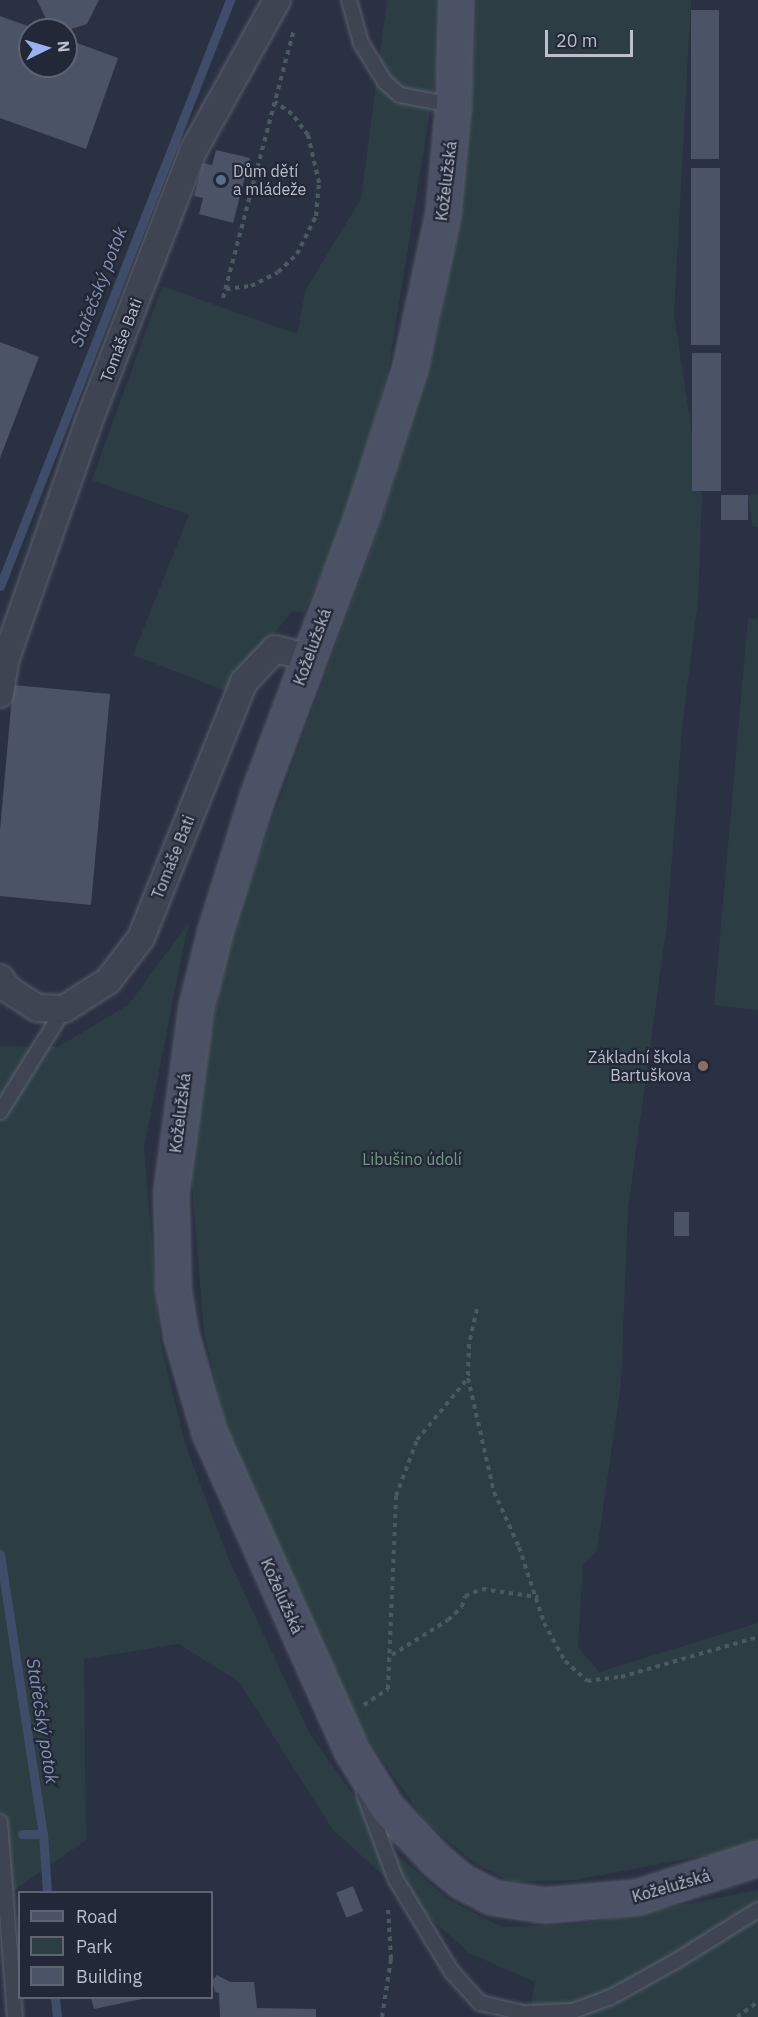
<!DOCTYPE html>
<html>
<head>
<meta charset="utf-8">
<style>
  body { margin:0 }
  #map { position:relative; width:758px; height:2017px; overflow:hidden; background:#2a3142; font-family:"IBM Plex Sans",sans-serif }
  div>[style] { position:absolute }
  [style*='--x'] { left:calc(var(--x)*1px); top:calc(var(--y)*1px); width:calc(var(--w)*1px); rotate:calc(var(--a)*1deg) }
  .green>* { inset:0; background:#2c3e43 }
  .stream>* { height:9px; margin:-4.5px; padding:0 4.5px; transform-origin:4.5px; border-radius:4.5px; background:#404d6a }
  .building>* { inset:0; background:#4b5366; transform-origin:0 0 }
  .path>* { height:4px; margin-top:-2px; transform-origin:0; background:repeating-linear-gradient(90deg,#4a5b60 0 4.5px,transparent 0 9px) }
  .roads { filter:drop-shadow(0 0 2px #5c6170) drop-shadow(0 0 2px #5c6170) }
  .lane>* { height:14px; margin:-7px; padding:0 7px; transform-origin:7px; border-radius:7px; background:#3e4452 }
  .street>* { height:26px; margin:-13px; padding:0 13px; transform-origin:13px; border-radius:13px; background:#3e4452 }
  .secondary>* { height:33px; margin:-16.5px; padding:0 16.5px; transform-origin:16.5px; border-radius:16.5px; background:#4c5265 }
  .dots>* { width:16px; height:16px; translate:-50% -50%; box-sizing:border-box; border:3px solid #222838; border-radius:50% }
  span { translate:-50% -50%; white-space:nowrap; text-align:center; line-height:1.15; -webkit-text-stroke:4.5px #222838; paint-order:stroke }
  .poi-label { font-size:16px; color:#bbbfcc }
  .left { translate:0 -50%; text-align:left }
  .right { translate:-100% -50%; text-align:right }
  .street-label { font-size:16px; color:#bbbfcc }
  .park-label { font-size:16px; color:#749b82 }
  .water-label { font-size:18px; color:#8592b1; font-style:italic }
  .legend { position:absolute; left:18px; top:1891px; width:195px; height:108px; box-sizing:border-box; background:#222838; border:2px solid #5f6473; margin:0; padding:8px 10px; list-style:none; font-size:18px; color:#bbbfcc }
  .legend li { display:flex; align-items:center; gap:12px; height:30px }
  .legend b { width:30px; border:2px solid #5f6473 }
  .north { position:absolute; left:18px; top:18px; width:60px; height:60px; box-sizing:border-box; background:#222838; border:2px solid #5f6473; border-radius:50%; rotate:85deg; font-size:16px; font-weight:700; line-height:24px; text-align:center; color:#bbbfcc }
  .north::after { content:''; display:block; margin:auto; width:21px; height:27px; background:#9ab1f2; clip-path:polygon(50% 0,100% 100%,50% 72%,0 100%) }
  .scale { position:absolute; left:545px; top:30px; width:88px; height:27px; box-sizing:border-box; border:3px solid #bbbfcc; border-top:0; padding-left:8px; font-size:18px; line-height:21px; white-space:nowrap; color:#bbbfcc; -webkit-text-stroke:4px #222838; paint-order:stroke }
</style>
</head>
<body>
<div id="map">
  <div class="green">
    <div style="clip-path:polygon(387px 0,439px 0,439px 56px,388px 371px,348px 515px,304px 613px,292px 611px,228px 692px,133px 655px,189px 515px,92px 480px,162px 286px,297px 334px,306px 289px,361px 199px)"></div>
    <div style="clip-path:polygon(477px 0,691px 0,674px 315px,702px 499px,698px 601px,682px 729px,667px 923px,628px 1209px,621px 1384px,597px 1551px,583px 1564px,578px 1647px,599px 1672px,758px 1623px,758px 1845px,576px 1880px,512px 1882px,474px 1863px,425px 1821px,348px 1711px,269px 1543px,227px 1431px,204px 1332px,189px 1149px,230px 935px,378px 530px,441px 319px,471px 107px)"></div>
    <div style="clip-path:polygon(758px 494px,758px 527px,752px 526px,748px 495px)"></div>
    <div style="clip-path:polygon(758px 615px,758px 1010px,714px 1005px,748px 618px,757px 619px)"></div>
    <div style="clip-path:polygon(188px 924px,144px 1147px,160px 1339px,185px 1444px,229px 1560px,310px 1734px,393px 1851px,449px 1900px,502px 1927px,581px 1924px,758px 1890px,758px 2017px,529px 2017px,535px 1982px,469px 1953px,333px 1830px,239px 1682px,179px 1644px,84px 1659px,86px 1840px,0 1900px,0 1046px,58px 1047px,128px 1005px)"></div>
  </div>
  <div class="stream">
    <div style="--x:0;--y:586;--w:630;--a:-68.57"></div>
    <div style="--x:0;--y:1554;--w:283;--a:81.3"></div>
    <div style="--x:43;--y:1834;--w:58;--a:86.1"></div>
    <div style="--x:22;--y:1834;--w:21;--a:0"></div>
    <div style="--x:55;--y:1998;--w:19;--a:84"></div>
  </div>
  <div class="building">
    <div style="clip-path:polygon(37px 0,99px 0,87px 24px,68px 30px,48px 23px)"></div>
    <div style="left:691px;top:10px;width:28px;height:149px"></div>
    <div style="clip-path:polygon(0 16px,39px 30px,30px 30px,30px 66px,66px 66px,66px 39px,118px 58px,86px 149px,0 118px)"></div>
    <div style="clip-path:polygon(216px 150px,250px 158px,233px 223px,199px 214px,203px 198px,194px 196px,203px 163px,212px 165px)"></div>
    <div style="left:720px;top:168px;width:177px;height:29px;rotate:90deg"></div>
    <div style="clip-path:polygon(0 342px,39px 357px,0 458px)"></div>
    <div style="left:692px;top:353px;width:29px;height:138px"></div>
    <div style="left:721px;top:495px;width:27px;height:25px"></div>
    <div style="clip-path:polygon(13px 685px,110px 694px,91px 905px,0 896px,0 830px)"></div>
    <div style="left:674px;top:1212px;width:15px;height:24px"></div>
    <div style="left:353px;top:1886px;width:27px;height:18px;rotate:68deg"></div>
    <div style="clip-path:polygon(217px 1975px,230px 1982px,254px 1982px,257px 2008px,316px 2009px,316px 2017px,220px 2017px,219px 1993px,215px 1992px,212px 1981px)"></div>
    <div style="clip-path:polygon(91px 1998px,142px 1998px,142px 1999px,94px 2009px)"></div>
  </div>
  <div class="path">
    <div style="--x:226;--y:289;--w:25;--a:-7"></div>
    <div style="--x:251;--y:286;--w:30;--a:-27"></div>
    <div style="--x:278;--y:272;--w:26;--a:-43"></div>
    <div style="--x:297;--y:254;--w:42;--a:-63.4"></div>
    <div style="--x:316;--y:216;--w:33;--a:-85"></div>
    <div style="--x:319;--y:183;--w:49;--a:-102.9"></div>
    <div style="--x:308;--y:135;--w:26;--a:-127"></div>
    <div style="--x:292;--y:114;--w:21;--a:-145"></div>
    <div style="--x:223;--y:298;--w:277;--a:-75.2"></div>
    <div style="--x:477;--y:1309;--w:36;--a:103"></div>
    <div style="--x:469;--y:1344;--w:34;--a:92"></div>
    <div style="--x:468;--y:1378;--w:117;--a:77.2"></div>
    <div style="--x:494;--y:1492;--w:60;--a:65.6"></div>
    <div style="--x:519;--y:1547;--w:80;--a:71.8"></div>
    <div style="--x:544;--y:1623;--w:43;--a:61.1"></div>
    <div style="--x:565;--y:1661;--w:30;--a:42"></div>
    <div style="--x:587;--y:1681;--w:34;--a:-7"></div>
    <div style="--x:621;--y:1677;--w:143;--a:-16.3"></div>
    <div style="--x:392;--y:1655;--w:66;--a:-32"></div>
    <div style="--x:448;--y:1620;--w:19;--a:-43"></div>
    <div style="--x:462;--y:1607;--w:11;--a:-75"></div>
    <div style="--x:465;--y:1596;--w:18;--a:-22"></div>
    <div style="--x:482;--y:1589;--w:57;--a:8.1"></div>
    <div style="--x:364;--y:1705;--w:29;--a:-34"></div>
    <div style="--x:388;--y:1689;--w:193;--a:-87.6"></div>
    <div style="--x:396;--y:1496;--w:60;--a:-69.4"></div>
    <div style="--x:417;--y:1440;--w:80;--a:-50.6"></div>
    <div style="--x:382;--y:2017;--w:59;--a:-81.2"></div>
    <div style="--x:391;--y:1959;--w:50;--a:-93.4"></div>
    <div style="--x:737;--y:2017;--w:26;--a:-36"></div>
  </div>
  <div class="roads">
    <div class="lane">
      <div style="--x:349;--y:0;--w:45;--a:74.4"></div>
      <div style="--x:361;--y:43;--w:46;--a:58.4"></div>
      <div style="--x:385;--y:82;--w:20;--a:41"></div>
      <div style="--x:400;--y:95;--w:54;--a:10.7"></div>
      <div style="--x:0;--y:1112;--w:121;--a:-58.1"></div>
      <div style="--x:364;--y:1794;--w:90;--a:69.7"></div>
      <div style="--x:395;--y:1878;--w:110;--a:58.8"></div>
      <div style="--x:452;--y:1972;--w:42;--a:47.9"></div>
      <div style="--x:480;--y:2003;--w:45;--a:12.8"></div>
      <div style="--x:524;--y:2013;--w:49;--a:-2.3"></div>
      <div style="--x:573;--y:2011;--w:40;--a:-20.2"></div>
      <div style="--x:611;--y:1997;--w:74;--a:-29"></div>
      <div style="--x:676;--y:1961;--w:97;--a:-31.9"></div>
      <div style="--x:0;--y:1822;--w:196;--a:85.6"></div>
    </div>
    <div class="street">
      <div style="--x:0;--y:694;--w:33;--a:-81"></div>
      <div style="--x:5;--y:661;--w:254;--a:-70.7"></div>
      <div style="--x:89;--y:421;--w:289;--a:-68.9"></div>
      <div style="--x:193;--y:151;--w:173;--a:-60.9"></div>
      <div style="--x:0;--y:978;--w:14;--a:54"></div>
      <div style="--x:8;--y:989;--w:35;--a:33"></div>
      <div style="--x:37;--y:1008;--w:27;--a:2"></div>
      <div style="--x:64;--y:1009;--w:52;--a:-32.5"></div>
      <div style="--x:108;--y:981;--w:54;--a:-52.5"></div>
      <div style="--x:141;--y:938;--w:276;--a:-68.1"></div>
      <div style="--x:244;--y:682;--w:45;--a:-46.8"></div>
      <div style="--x:275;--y:649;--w:34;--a:14"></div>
    </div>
    <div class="secondary">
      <div style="--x:456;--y:0;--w:105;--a:91.6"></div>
      <div style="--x:453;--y:105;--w:108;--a:95.3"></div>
      <div style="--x:443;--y:213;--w:157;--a:102.1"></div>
      <div style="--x:410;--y:367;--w:157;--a:107.9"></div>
      <div style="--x:362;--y:516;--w:303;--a:110.5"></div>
      <div style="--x:256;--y:800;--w:137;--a:107.4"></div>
      <div style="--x:215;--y:931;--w:78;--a:104"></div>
      <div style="--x:196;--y:1007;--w:188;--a:97.7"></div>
      <div style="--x:171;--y:1193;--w:96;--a:88.8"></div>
      <div style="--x:173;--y:1289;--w:48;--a:80.3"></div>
      <div style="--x:181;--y:1336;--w:100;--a:73.7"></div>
      <div style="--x:209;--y:1432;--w:350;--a:65.9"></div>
      <div style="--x:352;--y:1751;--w:67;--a:58.4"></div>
      <div style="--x:387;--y:1808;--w:70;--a:46.7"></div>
      <div style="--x:435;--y:1859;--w:34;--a:40"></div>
      <div style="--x:461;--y:1881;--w:35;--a:27"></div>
      <div style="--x:492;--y:1897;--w:53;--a:8.7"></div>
      <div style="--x:544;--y:1905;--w:93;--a:-4.9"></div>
      <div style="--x:637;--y:1897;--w:127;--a:-17.9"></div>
    </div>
  </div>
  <div class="dots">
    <div style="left:221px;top:180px;background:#5c6f8a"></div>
    <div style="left:703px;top:1066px;background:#8d6e63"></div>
  </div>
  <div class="poi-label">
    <span class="left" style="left:233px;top:180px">Dům dětí<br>a mládeže</span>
    <span class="right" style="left:691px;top:1066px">Základní škola<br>Bartuškova</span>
  </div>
  <div class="street-label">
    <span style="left:446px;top:181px;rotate:-83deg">Koželužská</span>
    <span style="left:121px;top:340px;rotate:-69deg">Tomáše Bati</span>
    <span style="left:312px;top:647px;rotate:-70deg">Koželužská</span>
    <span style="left:173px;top:857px;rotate:-68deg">Tomáše Bati</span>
    <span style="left:180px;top:1113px;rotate:-83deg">Koželužská</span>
    <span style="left:282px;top:1596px;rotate:66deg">Koželužská</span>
    <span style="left:671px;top:1886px;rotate:-16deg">Koželužská</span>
  </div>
  <div class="park-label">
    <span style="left:412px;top:1159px">Libušino údolí</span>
  </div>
  <div class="water-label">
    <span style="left:99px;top:287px;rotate:-69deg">Stařečský potok</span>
    <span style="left:42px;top:1721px;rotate:81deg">Stařečský potok</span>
  </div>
  <ul class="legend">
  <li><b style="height:8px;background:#4c5265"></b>Road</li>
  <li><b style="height:16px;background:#2c3e43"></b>Park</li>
  <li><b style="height:16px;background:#4b5366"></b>Building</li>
  </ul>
  <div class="north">N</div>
  <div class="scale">20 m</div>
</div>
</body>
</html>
